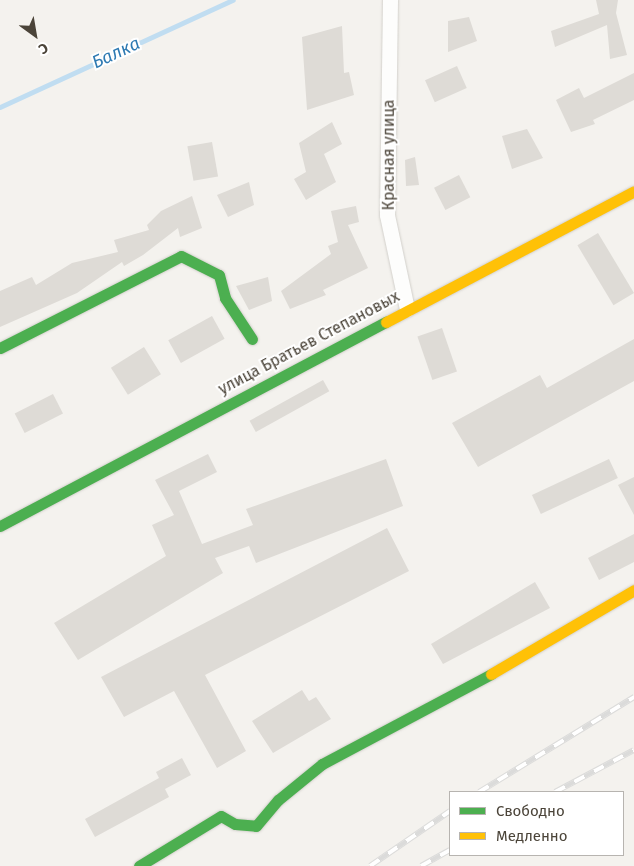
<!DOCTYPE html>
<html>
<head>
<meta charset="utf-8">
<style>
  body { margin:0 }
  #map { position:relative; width:634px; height:866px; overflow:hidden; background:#f4f2ee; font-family:"Fira Sans",sans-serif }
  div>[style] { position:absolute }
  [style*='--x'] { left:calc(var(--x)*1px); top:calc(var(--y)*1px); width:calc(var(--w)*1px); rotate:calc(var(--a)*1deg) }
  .stream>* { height:4.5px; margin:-2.25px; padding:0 2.25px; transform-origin:2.25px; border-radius:2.25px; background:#c0ddf1 }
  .building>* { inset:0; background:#dedbd6; transform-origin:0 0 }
  .roads { filter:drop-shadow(0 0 1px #d2d0cb) drop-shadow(0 0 1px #d2d0cb) }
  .street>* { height:15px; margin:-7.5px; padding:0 7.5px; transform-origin:7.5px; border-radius:7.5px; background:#fdfdfc }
  .fast>* { height:11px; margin:-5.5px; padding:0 5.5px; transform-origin:5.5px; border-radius:5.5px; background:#4caf50 }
  .slow>* { height:11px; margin:-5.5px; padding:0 5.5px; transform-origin:5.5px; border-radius:5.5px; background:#ffc107 }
  .rail>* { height:5.5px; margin-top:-2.75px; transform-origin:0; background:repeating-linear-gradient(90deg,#fff 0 11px,#dbdbda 0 22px); box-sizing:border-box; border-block:1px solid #dbdbda }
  span { translate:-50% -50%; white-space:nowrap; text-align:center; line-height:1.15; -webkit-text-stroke:4px #fff; paint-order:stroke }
  .street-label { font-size:16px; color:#4b4439 }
  .water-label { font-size:18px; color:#2e7ab2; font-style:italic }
  .legend { position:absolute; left:449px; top:791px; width:175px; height:65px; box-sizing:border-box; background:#fff; border:1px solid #b7b4b0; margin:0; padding:6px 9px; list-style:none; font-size:15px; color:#4b4439 }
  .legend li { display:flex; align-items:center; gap:10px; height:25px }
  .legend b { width:25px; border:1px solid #b7b4b0 }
  .north { position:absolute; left:10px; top:10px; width:50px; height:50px; -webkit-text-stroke:4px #fff; paint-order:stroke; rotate:148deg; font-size:14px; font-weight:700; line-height:20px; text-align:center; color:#4b4439 }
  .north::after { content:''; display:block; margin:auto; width:18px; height:22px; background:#4b4439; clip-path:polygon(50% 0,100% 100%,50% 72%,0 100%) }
</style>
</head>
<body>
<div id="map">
  <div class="stream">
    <div style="--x:0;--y:107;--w:256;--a:-24.7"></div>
  </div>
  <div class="building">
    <div style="clip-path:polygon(596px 0,618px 0,616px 13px,627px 55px,610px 59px,607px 25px,555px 47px,551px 31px,599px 14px)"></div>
    <div style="clip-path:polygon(469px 17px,477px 41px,448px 52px,448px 21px)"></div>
    <div style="clip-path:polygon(342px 26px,344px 73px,349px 72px,354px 95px,307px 110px,302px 37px)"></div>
    <div style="left:457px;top:66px;width:24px;height:35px;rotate:66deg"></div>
    <div style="clip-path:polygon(634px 73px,634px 100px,593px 120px,595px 124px,571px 132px,556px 100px,579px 88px,584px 98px)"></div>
    <div style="clip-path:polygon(332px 122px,342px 144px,324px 154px,336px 182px,306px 200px,294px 179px,306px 172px,299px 143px)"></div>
    <div style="clip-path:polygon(527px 129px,543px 158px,512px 169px,502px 136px)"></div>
    <div style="left:212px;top:142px;width:35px;height:25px;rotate:80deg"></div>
    <div style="clip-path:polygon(415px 157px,419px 185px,406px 186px,405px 160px)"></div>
    <div style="left:459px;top:175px;width:25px;height:28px;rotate:63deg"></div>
    <div style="clip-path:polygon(249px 182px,254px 205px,228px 217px,217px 195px)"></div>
    <div style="clip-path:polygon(192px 196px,202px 228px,180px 237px,178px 228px,143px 255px,124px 266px,122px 262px,77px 293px,0 327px,0 291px,32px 277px,36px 285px,72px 263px,118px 252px,114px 240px,149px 230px,147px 225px,161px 211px)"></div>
    <div style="clip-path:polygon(356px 206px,359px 222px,348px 225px,368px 268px,323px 290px,326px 295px,290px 309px,281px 291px,331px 254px,328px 246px,338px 242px,331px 211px)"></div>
    <div style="left:598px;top:233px;width:70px;height:24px;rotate:59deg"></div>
    <div style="clip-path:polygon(268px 277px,272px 301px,249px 310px,236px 286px)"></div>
    <div style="left:212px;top:316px;width:26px;height:50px;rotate:61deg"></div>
    <div style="left:442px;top:328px;width:46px;height:26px;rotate:71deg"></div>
    <div style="clip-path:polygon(634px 339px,634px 381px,478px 467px,452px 423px,540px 375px,547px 388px)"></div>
    <div style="left:144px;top:347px;width:32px;height:39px;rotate:58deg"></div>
    <div style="left:323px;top:380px;width:13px;height:84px;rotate:61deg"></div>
    <div style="left:53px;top:394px;width:22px;height:43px;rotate:63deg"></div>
    <div style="clip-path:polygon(208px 454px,217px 472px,179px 491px,202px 544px,253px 525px,246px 509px,386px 459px,403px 506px,256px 563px,249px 546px,215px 558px,223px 573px,78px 660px,54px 623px,166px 556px,152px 525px,174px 515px,155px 480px)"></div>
    <div style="left:609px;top:459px;width:21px;height:85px;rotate:65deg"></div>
    <div style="clip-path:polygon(634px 477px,634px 515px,618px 485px)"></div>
    <div style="clip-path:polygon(387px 528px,409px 571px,205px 675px,246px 751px,217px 768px,174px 691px,124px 717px,101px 677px)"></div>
    <div style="clip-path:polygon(634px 534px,634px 562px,599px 580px,588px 558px)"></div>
    <div style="clip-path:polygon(535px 582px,550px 608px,443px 664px,431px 644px)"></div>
    <div style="clip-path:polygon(302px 690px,309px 701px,316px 697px,331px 719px,273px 753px,252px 721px)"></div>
    <div style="clip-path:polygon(182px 758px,191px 775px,165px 789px,169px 797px,95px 837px,85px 819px,159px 778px,156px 772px)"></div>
  </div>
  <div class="roads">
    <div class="street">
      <div style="--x:390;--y:0;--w:215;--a:90.8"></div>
      <div style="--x:387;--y:215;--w:96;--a:78"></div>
    </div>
    <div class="fast">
      <div style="--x:0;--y:348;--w:203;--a:-26.9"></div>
      <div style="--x:181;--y:256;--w:42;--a:26.6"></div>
      <div style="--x:219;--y:275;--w:24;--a:75"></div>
      <div style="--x:225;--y:298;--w:49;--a:56.6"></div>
      <div style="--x:0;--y:526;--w:437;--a:-27.9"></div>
      <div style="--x:139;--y:866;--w:96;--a:-31.4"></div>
      <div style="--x:221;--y:816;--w:16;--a:30"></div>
      <div style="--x:235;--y:824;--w:21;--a:5"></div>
      <div style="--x:256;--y:826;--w:34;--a:-50"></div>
      <div style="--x:278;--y:800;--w:57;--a:-39.3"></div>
      <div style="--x:322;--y:764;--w:191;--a:-28"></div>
    </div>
    <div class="slow">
      <div style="--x:386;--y:322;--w:280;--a:-27.8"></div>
      <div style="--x:491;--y:674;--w:166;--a:-30.4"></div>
    </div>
  </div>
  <div class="rail">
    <div style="--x:479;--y:792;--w:182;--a:-31.5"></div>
    <div style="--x:555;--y:792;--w:89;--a:-28"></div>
    <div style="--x:370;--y:866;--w:97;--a:-34.5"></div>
    <div style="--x:421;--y:866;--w:33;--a:-29"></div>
  </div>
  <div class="street-label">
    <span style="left:389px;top:155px;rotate:-90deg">Красная улица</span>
    <span style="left:309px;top:343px;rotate:-28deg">улица Братьев Степановых</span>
  </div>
  <div class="water-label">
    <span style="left:116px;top:53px;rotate:-25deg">Балка</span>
  </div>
  <ul class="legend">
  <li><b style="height:6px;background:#4caf50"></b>Свободно</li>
  <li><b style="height:6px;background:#ffc107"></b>Медленно</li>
  </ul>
  <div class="north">С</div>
</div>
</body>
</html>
